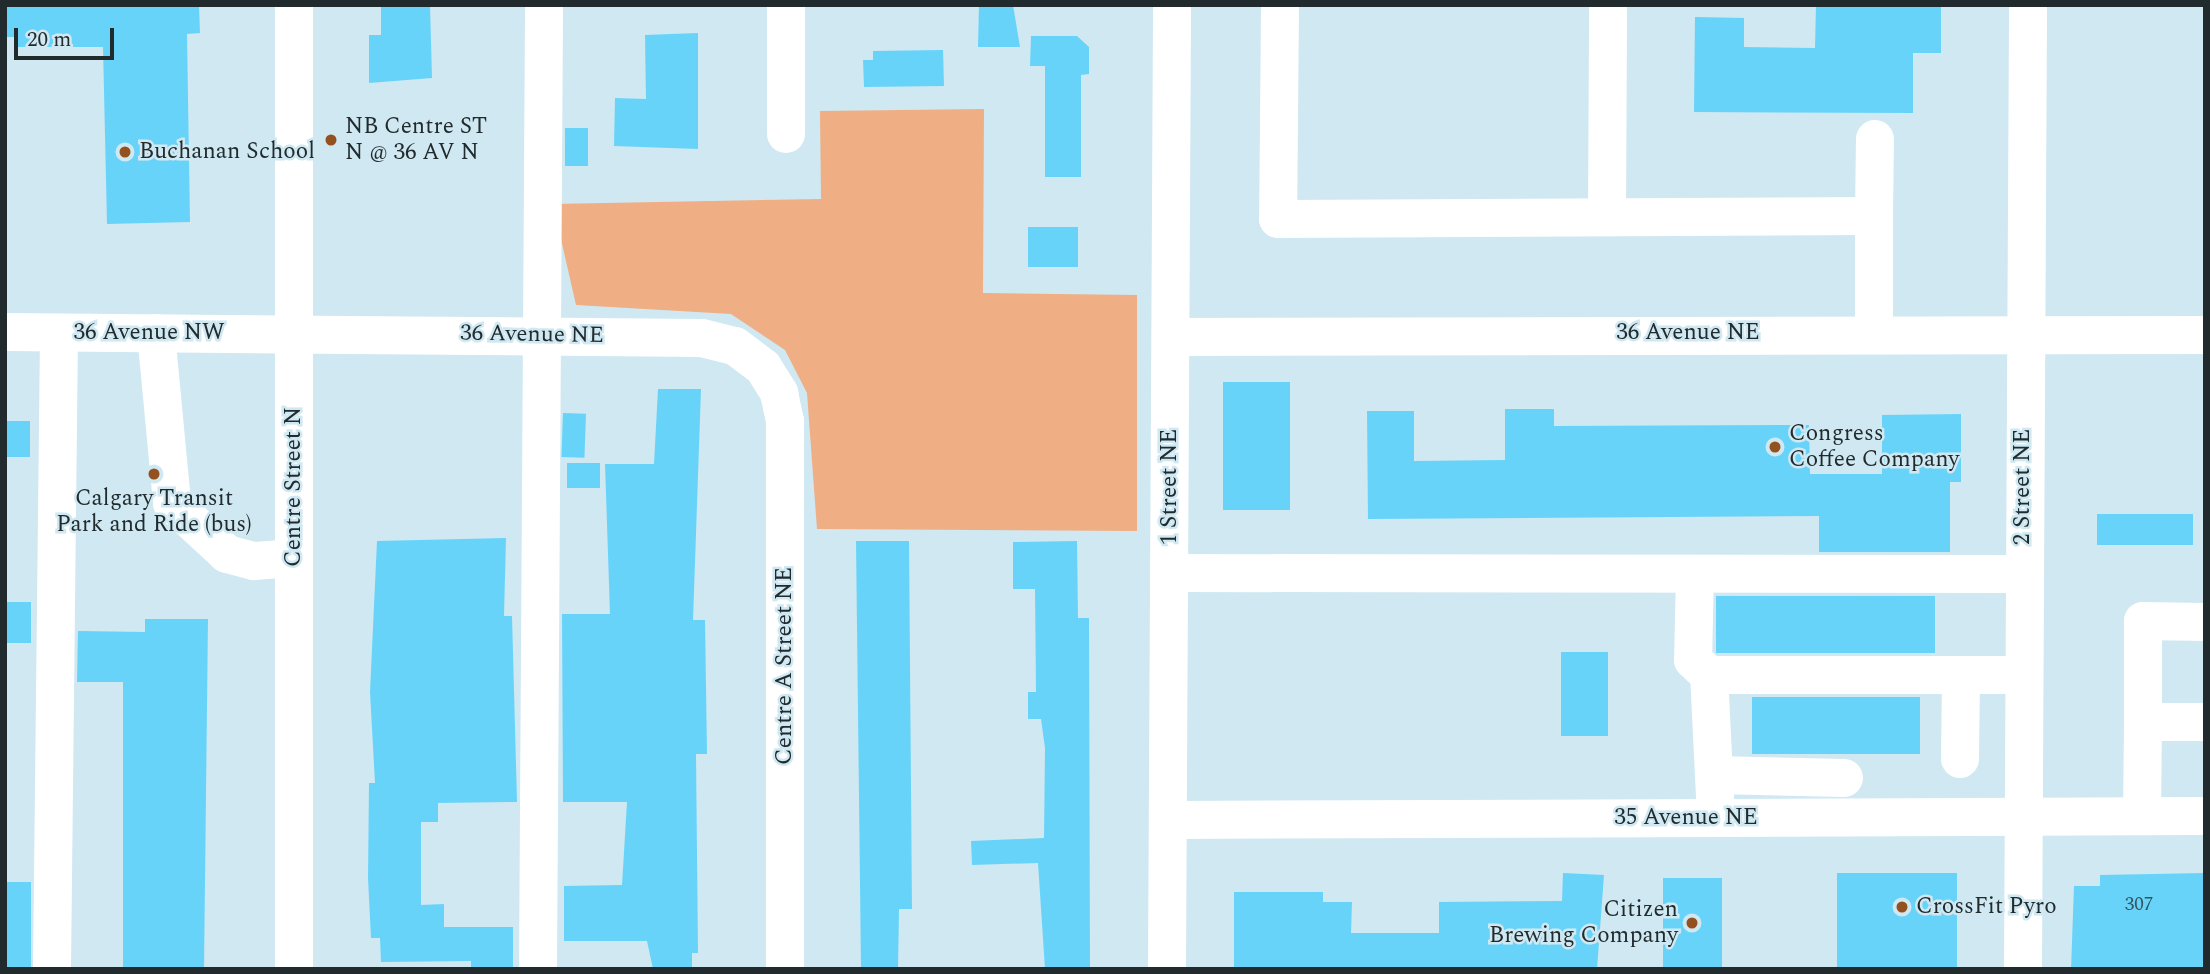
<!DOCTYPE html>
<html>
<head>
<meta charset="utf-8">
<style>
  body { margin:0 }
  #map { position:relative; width:2210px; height:974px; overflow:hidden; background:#cfe8f2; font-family:Spectral,serif }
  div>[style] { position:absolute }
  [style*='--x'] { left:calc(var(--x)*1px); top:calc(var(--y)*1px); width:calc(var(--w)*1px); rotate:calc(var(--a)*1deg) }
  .green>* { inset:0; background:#efae84 }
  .building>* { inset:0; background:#68d3f9; transform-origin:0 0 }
  .minor>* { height:38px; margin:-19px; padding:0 19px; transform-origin:19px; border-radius:19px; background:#fff }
  .major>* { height:38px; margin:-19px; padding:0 19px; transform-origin:19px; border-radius:19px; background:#fff }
  .dots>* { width:19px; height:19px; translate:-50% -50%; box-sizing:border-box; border:4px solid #cfe8f2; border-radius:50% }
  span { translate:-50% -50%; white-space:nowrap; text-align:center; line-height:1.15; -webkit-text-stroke:5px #cfe8f2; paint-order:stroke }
  .number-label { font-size:19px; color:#335561 }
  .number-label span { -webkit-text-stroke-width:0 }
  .poi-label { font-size:23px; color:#212b2e }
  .left { translate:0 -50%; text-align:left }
  .right { translate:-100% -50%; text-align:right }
  .street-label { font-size:23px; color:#212b2e }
  .frame { position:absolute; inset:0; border:7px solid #212b2e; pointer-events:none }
  .scale { position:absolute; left:14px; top:28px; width:100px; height:32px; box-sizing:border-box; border:4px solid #212b2e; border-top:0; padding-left:9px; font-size:21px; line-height:24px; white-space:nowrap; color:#212b2e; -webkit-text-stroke:5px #cfe8f2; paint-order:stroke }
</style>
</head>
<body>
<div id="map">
  <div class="green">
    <div style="clip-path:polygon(984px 109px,983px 293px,1137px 295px,1137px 531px,817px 529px,807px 393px,785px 350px,731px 314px,576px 305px,553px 204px,821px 199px,820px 111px)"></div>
  </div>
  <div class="building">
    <div style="clip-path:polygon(5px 5px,199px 5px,200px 33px,187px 34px,190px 222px,107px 224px,103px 47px,14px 47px,14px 37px,5px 37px)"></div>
    <div style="clip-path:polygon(381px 5px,430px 5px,432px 78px,369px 83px,369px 35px,381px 35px)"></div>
    <div style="clip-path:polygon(979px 5px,1013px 5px,1020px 47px,978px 47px)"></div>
    <div style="clip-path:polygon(1816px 5px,1941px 5px,1941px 53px,1913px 53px,1913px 113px,1694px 112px,1695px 17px,1744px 18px,1744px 47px,1815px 48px)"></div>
    <div style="clip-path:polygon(698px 33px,698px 149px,614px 146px,615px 98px,646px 99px,645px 35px)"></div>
    <div style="clip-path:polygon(1031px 36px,1077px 36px,1089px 47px,1089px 74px,1081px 75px,1081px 177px,1045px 177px,1045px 66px,1030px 66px)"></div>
    <div style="clip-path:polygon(943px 50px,944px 86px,864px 87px,863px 60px,873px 60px,873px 51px)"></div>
    <div style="left:565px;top:128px;width:23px;height:38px"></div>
    <div style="left:1028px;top:227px;width:50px;height:40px"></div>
    <div style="left:1223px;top:382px;width:67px;height:128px"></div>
    <div style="clip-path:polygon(658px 389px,701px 389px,693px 620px,705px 620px,707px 754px,696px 754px,698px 953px,692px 953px,692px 969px,653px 969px,647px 941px,564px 941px,564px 886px,622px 885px,627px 802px,563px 802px,562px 614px,610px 614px,605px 464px,654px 464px)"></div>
    <div style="clip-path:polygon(1505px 409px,1554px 409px,1554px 426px,1809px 425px,1810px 474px,1882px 474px,1882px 415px,1961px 414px,1961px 482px,1950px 482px,1950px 552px,1819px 552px,1819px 516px,1368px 519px,1367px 411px,1414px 411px,1414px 461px,1505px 460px)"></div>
    <div style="left:563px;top:413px;width:23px;height:44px;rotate:2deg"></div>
    <div style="left:5px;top:421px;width:25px;height:36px"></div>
    <div style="left:567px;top:463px;width:33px;height:25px"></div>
    <div style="left:2097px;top:514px;width:96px;height:31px"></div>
    <div style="clip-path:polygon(506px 538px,504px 616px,512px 616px,517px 802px,438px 803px,438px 822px,421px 822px,421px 905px,444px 904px,444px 927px,513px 927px,513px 968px,471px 968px,471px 961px,381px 962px,380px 938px,371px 938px,368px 878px,369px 783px,375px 783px,370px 692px,377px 541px)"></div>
    <div style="clip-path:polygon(856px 541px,909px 541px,912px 909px,899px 909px,898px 969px,861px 969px)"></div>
    <div style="clip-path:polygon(1077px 541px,1078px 618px,1089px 618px,1090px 969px,1045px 969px,1038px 863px,972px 865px,971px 841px,1044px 838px,1045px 748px,1041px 719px,1028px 719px,1028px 692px,1036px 692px,1035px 589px,1013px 589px,1013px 542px)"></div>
    <div style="left:1716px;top:596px;width:219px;height:57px"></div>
    <div style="left:5px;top:602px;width:26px;height:41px"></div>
    <div style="clip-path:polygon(145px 619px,208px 619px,204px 969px,123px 969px,123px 682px,77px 682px,78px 631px,145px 632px)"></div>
    <div style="left:1561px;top:652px;width:47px;height:84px"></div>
    <div style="left:1752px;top:697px;width:168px;height:57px"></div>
    <div style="clip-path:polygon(1563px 873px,1604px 875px,1597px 969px,1234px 969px,1234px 892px,1323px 892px,1323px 902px,1352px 902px,1351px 933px,1439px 933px,1439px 902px,1562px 901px)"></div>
    <div style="left:1837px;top:873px;width:120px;height:96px"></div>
    <div style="clip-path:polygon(2205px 873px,2205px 969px,2071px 969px,2074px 886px,2100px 886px,2100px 875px)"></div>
    <div style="left:1663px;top:878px;width:59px;height:91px"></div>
    <div style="left:5px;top:882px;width:26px;height:87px"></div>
  </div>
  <div class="minor">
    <div style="--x:786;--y:5;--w:129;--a:90"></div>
    <div style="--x:1280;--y:5;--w:214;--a:90.5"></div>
    <div style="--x:1278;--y:219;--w:596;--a:-0.29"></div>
    <div style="--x:1874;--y:216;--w:116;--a:90"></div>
    <div style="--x:1874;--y:216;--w:77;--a:-89.3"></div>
    <div style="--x:1607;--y:217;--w:212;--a:-89.7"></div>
    <div style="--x:5;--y:332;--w:697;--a:0.49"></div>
    <div style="--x:702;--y:338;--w:34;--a:14"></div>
    <div style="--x:735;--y:346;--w:35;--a:37"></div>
    <div style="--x:763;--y:367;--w:31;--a:58"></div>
    <div style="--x:779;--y:393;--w:29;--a:78"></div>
    <div style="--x:785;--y:421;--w:548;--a:90"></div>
    <div style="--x:156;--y:333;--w:171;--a:84.6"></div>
    <div style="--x:172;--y:503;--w:75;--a:42.8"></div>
    <div style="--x:227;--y:554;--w:28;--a:15"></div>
    <div style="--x:254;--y:561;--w:40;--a:-4.3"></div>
    <div style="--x:1171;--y:337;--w:1034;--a:-0.11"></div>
    <div style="--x:1169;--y:573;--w:854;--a:0.07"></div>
    <div style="--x:1695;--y:574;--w:86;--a:91.3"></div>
    <div style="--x:1693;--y:660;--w:22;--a:43"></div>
    <div style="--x:2143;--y:722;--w:101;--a:-90"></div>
    <div style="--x:2143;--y:621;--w:62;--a:0.9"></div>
    <div style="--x:1960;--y:759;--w:84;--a:-89.3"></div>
    <div style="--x:1714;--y:775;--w:130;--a:1.3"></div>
    <div style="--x:2142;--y:816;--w:94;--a:-89.4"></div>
    <div style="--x:2143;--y:722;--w:62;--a:0"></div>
    <div style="--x:1716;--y:817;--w:142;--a:-92.8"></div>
    <div style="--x:1709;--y:675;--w:313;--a:0"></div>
    <div style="--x:1168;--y:820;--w:1037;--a:-0.22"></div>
    <div style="--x:52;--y:969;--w:636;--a:-89.37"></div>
    <div style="--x:538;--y:969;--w:964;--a:-89.64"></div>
    <div style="--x:1167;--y:969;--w:964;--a:-89.7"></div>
    <div style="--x:2023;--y:969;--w:964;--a:-89.7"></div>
  </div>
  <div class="major">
    <div style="--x:294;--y:969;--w:964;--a:-90"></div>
  </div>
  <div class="dots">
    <div style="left:331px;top:140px;background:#93511f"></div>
    <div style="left:125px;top:152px;background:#93511f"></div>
    <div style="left:1775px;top:447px;background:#93511f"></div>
    <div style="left:154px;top:474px;background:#93511f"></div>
    <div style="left:1902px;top:907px;background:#93511f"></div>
    <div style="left:1692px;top:923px;background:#93511f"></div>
  </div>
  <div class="number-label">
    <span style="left:2139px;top:905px">307</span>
  </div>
  <div class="poi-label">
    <span class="left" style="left:345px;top:140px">NB Centre ST<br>N @ 36 AV N</span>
    <span class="left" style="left:139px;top:152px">Buchanan School</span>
    <span class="left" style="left:1789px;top:447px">Congress<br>Coffee Company</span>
    <span style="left:154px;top:512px">Calgary Transit<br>Park and Ride (bus)</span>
    <span class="left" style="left:1916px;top:907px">CrossFit Pyro</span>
    <span class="right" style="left:1678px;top:923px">Citizen<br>Brewing Company</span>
  </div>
  <div class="street-label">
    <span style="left:149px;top:333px">36 Avenue NW</span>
    <span style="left:1688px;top:333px">36 Avenue NE</span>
    <span style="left:532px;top:335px;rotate:1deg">36 Avenue NE</span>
    <span style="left:294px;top:487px;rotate:-90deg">Centre Street N</span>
    <span style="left:1170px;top:487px;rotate:-90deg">1 Street NE</span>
    <span style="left:2023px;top:487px;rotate:-90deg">2 Street NE</span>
    <span style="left:785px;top:666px;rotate:-90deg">Centre A Street NE</span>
    <span style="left:1686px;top:818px">35 Avenue NE</span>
  </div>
  <div class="frame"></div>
  <div class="scale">20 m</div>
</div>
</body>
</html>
